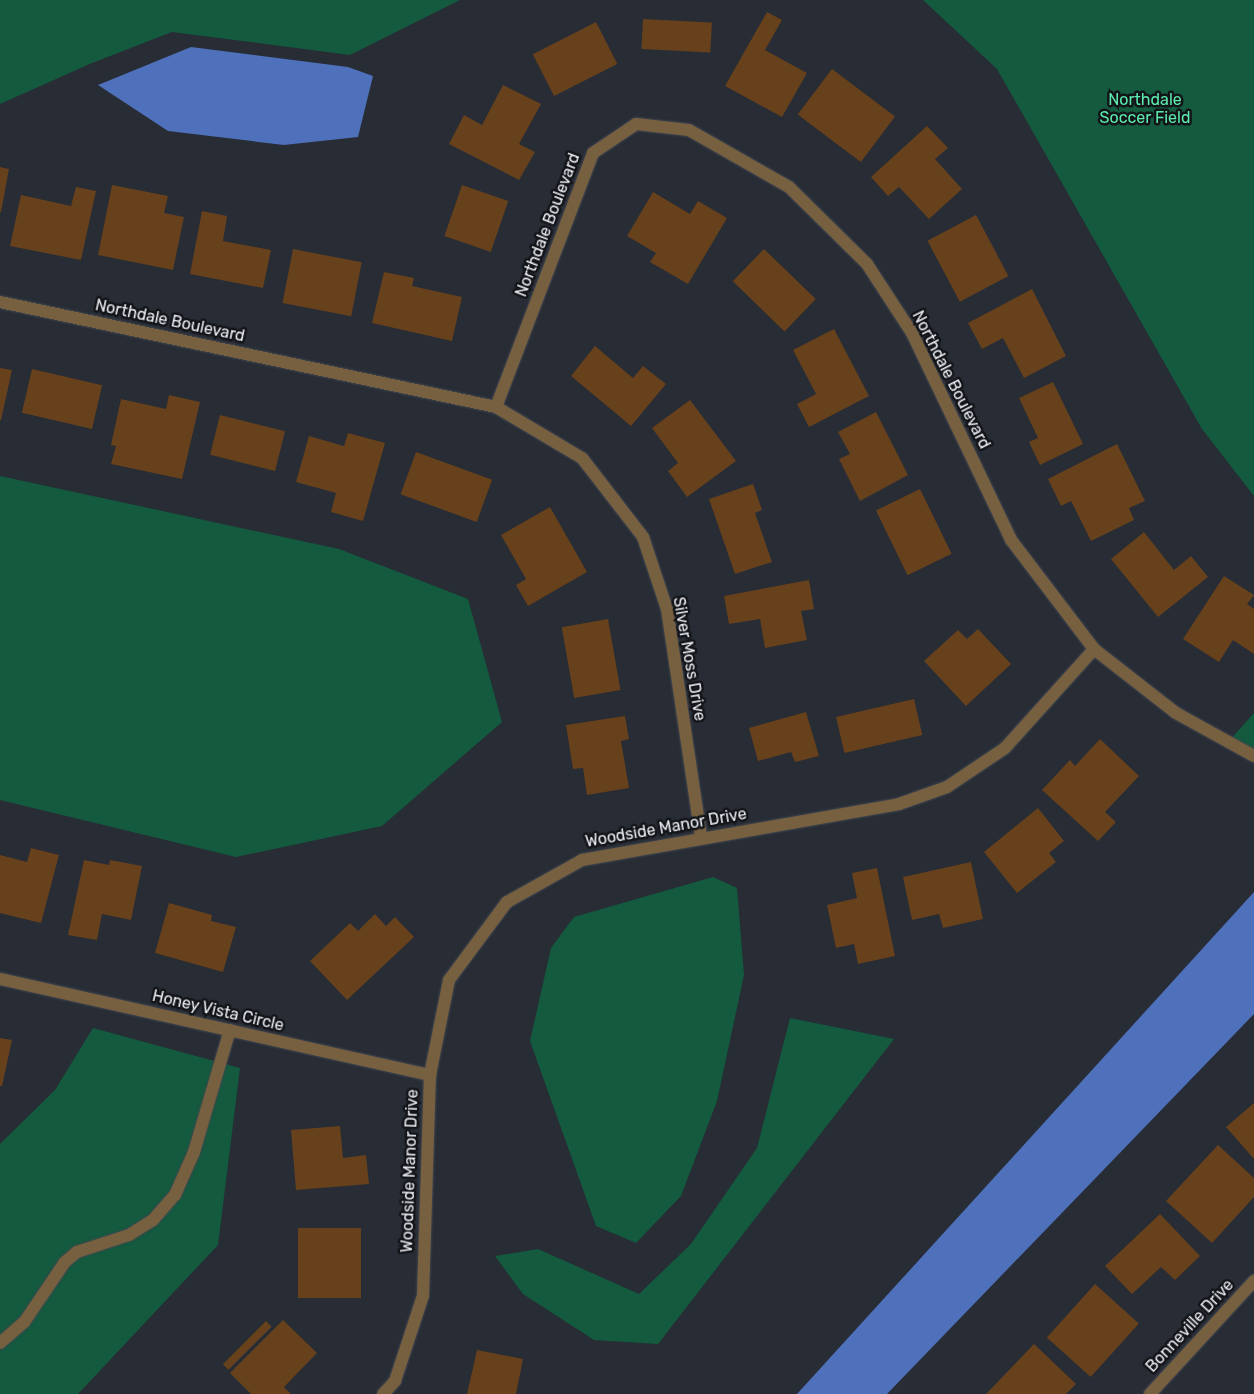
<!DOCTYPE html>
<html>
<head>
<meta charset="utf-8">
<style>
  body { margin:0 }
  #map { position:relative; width:1254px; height:1394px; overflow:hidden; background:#272c35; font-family:Rubik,sans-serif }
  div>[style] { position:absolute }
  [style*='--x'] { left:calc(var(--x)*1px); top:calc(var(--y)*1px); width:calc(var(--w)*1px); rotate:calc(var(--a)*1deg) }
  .green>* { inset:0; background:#135a3e }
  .water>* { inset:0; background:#4f70ba }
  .building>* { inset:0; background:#67401c; transform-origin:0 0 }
  .roads { filter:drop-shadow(0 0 1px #434750) drop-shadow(0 0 1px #434750) }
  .minor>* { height:12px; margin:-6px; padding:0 6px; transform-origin:6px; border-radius:6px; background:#776040 }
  span { translate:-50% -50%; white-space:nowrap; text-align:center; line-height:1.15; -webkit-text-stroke:5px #121418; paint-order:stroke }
  .park-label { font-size:16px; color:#5cecaf }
  .street-label { font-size:16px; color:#eceff5 }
</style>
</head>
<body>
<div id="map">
  <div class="green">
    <div style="clip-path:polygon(0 0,460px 0,350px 55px,172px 32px,92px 63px,0 104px)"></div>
    <div style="clip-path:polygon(923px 0,1254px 0,1254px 496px,1202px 429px,997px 69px)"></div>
    <div style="clip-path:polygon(0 476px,339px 549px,468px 599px,502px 722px,382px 826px,236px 857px,0 800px)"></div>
    <div style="clip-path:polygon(1254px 713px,1254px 756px,1228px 742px)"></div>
    <div style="clip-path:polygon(713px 877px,737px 888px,744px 975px,717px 1101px,681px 1196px,636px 1243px,596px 1226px,530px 1041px,551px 948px,574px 917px)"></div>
    <div style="clip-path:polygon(790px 1018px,894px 1039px,658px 1344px,594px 1340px,523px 1294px,495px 1256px,538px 1249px,639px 1294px,691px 1244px,757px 1148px)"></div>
    <div style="clip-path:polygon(93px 1028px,240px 1068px,218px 1245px,78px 1394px,0 1394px,0 1144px,55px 1090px)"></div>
  </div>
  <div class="water">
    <div style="clip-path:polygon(191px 47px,348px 67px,373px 76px,358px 137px,284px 145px,168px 131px,98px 85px)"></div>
    <div style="clip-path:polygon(1254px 892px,1254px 1014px,887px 1394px,797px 1394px)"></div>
  </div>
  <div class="building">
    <div style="clip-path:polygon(767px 12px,782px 20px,765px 50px,807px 73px,782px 117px,725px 86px)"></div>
    <div style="left:643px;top:19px;width:69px;height:30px;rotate:3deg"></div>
    <div style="left:596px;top:22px;width:47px;height:71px;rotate:63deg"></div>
    <div style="left:832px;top:69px;width:79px;height:57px;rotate:37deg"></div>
    <div style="clip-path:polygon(503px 85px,541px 104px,519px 144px,535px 152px,519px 180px,449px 144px,464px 115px,482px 125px)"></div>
    <div style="clip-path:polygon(927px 126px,948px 148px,935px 159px,962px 189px,929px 219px,899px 187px,888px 196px,871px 177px)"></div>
    <div style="clip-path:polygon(0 167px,9px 169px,1px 212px,0 212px)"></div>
    <div style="clip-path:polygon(112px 185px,168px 196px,164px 213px,184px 217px,173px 270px,98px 255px)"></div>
    <div style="left:462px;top:185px;width:49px;height:54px;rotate:19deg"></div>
    <div style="clip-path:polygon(76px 187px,96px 191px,81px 260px,10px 246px,21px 195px,71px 206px)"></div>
    <div style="clip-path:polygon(653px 192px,690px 214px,698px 201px,727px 218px,688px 284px,650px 262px,656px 253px,627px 236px)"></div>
    <div style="clip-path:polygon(202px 211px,227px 216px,223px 241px,271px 250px,263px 288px,190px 274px)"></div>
    <div style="left:976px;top:215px;width:69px;height:55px;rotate:62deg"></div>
    <div style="left:293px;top:249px;width:70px;height:55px;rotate:11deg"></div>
    <div style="left:764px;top:249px;width:72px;height:45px;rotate:44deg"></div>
    <div style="clip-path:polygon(384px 272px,414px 278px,412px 286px,462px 297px,452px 341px,372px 323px)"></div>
    <div style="clip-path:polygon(1032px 289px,1066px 356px,1024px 378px,1003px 338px,982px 349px,968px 323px)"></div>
    <div style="clip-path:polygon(834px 329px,869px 396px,809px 427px,797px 404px,816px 394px,793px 350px)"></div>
    <div style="clip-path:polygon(595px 346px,633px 378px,643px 366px,666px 384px,631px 426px,571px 376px)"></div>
    <div style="clip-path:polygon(0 368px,12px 370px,1px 420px,0 420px)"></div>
    <div style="left:32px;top:369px;width:72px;height:45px;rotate:13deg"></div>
    <div style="clip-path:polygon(1053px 382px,1083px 444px,1040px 465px,1029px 442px,1038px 438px,1019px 398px)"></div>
    <div style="clip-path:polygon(169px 395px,200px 402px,182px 479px,111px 464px,116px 446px,111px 445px,121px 399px,166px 409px)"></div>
    <div style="clip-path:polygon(690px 400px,736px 461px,687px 497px,668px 471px,678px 463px,652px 428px)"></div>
    <div style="clip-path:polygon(876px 412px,908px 475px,860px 501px,839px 459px,850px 454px,838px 432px)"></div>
    <div style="left:220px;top:415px;width:67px;height:41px;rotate:14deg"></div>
    <div style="clip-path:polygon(348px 433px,385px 443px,363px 521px,331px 512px,336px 493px,296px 482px,309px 436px,344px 446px)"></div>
    <div style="clip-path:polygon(1117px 444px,1145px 501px,1129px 508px,1134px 520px,1091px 541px,1071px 501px,1061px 506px,1048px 479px)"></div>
    <div style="left:416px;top:452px;width:81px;height:45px;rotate:20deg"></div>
    <div style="clip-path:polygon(753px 484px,762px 510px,755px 513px,772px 562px,735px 574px,709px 499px)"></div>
    <div style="left:920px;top:489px;width:72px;height:49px;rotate:64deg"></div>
    <div style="clip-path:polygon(550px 507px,587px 572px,528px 606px,516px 585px,526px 579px,501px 535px)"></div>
    <div style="clip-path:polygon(1144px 532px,1174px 570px,1191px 556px,1208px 577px,1158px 617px,1111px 559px)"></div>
    <div style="clip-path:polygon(1224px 576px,1254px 595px,1247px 604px,1254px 609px,1254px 654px,1233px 640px,1219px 662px,1183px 639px)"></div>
    <div style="clip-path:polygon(809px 580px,814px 609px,801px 611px,807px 640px,765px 648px,760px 619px,729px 624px,724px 596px)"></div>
    <div style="left:608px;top:619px;width:72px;height:47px;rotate:80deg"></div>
    <div style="clip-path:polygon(978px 629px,1011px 664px,966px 706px,924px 661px,958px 630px,967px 639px)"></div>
    <div style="left:914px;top:699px;width:37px;height:80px;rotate:77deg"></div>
    <div style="clip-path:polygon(806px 712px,819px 756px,795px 762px,791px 752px,758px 761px,749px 728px)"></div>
    <div style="clip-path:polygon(625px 716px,629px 739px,621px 741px,629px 788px,587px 795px,583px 768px,573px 769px,566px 725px)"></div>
    <div style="clip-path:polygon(1100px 739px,1139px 776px,1105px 812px,1116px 822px,1098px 841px,1042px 790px,1070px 760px,1075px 766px)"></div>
    <div style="clip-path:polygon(1038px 808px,1064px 841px,1049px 853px,1056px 862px,1017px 893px,984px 852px)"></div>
    <div style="clip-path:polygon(31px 848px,59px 855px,41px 923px,0 913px,0 855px,27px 862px)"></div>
    <div style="clip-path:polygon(84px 860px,109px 865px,110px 860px,142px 866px,131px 920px,102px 914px,97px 940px,68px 935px)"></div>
    <div style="clip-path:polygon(971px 862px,983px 919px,943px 928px,939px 914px,912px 920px,903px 877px)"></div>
    <div style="clip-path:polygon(877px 868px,895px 956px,858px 964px,854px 944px,836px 948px,827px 905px,857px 898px,852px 873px)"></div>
    <div style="clip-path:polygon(169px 903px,212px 915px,211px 921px,236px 927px,223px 972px,155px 953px)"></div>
    <div style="clip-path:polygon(375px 914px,386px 926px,395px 917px,414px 937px,347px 1000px,310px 961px,350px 923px,358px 931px)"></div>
    <div style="clip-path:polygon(0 1038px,12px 1040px,2px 1086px,0 1086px)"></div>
    <div style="clip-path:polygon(1254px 1103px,1254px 1159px,1226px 1127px)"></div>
    <div style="clip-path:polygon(340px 1126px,343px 1158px,366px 1155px,369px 1184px,296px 1190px,291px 1130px)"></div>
    <div style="clip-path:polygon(1218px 1145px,1254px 1178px,1254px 1197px,1212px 1243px,1166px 1201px)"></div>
    <div style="clip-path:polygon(1160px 1214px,1200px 1256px,1175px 1280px,1161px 1267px,1132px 1294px,1105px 1266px)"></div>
    <div style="left:298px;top:1228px;width:63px;height:70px"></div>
    <div style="left:1095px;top:1284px;width:59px;height:72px;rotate:42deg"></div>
    <div style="clip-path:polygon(283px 1320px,317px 1353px,284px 1387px,291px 1394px,251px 1394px,230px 1373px)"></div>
    <div style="left:266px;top:1321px;width:8px;height:61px;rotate:45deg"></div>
    <div style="clip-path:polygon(1034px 1344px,1076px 1384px,1066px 1394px,986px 1394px)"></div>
    <div style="clip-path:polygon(477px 1350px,523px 1359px,516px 1394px,467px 1394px)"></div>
  </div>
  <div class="roads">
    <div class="minor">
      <div style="--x:0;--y:302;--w:507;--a:11.95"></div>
      <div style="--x:496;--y:407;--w:100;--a:30.7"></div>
      <div style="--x:582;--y:458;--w:100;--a:52.3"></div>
      <div style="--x:643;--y:537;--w:76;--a:71.6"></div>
      <div style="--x:667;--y:609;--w:231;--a:81.5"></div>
      <div style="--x:496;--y:407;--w:272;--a:-69.1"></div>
      <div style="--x:593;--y:153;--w:52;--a:-34"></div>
      <div style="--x:636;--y:124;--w:53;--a:6.5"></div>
      <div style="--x:689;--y:130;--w:115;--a:29.7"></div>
      <div style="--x:789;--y:187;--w:110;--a:44.6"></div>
      <div style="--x:867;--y:264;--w:82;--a:56.9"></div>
      <div style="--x:912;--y:333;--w:229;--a:64.4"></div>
      <div style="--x:1011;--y:540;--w:137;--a:52.7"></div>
      <div style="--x:1094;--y:649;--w:104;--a:38"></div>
      <div style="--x:1176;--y:713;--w:89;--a:28.9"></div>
      <div style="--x:0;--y:979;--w:441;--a:12.6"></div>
      <div style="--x:0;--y:1343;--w:33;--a:-41"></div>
      <div style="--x:25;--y:1321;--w:71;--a:-55.9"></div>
      <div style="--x:65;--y:1262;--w:16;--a:-40"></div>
      <div style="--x:77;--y:1252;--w:55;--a:-18.1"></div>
      <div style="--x:129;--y:1235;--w:28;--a:-32"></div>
      <div style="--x:153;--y:1220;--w:33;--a:-49"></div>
      <div style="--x:175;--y:1195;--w:47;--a:-66.2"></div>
      <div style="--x:194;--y:1152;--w:127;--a:-73.6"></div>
      <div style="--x:383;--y:1394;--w:18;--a:-47"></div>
      <div style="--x:395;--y:1381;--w:89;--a:-71.8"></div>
      <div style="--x:423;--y:1296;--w:221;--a:-88.2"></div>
      <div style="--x:430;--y:1075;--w:97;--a:-78.7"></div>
      <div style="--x:449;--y:980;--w:97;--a:-53.4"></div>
      <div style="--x:507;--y:902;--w:86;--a:-29.2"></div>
      <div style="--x:582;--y:860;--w:322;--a:-10"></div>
      <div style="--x:899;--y:804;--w:51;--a:-19.5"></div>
      <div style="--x:947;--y:787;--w:70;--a:-33.9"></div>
      <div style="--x:1005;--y:748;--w:133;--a:-48"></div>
      <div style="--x:1150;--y:1394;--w:154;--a:-47.4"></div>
    </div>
  </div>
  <div class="park-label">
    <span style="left:1145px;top:109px">Northdale<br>Soccer Field</span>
  </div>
  <div class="street-label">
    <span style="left:548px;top:225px;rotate:-69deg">Northdale Boulevard</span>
    <span style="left:170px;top:321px;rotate:12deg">Northdale Boulevard</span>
    <span style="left:951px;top:380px;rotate:63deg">Northdale Boulevard</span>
    <span style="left:689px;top:659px;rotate:80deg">Silver Moss Drive</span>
    <span style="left:666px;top:828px;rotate:-10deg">Woodside Manor Drive</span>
    <span style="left:218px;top:1011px;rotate:13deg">Honey Vista Circle</span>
    <span style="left:410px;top:1171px;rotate:-88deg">Woodside Manor Drive</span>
    <span style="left:1190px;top:1326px;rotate:-47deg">Bonneville Drive</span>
  </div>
</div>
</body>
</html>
